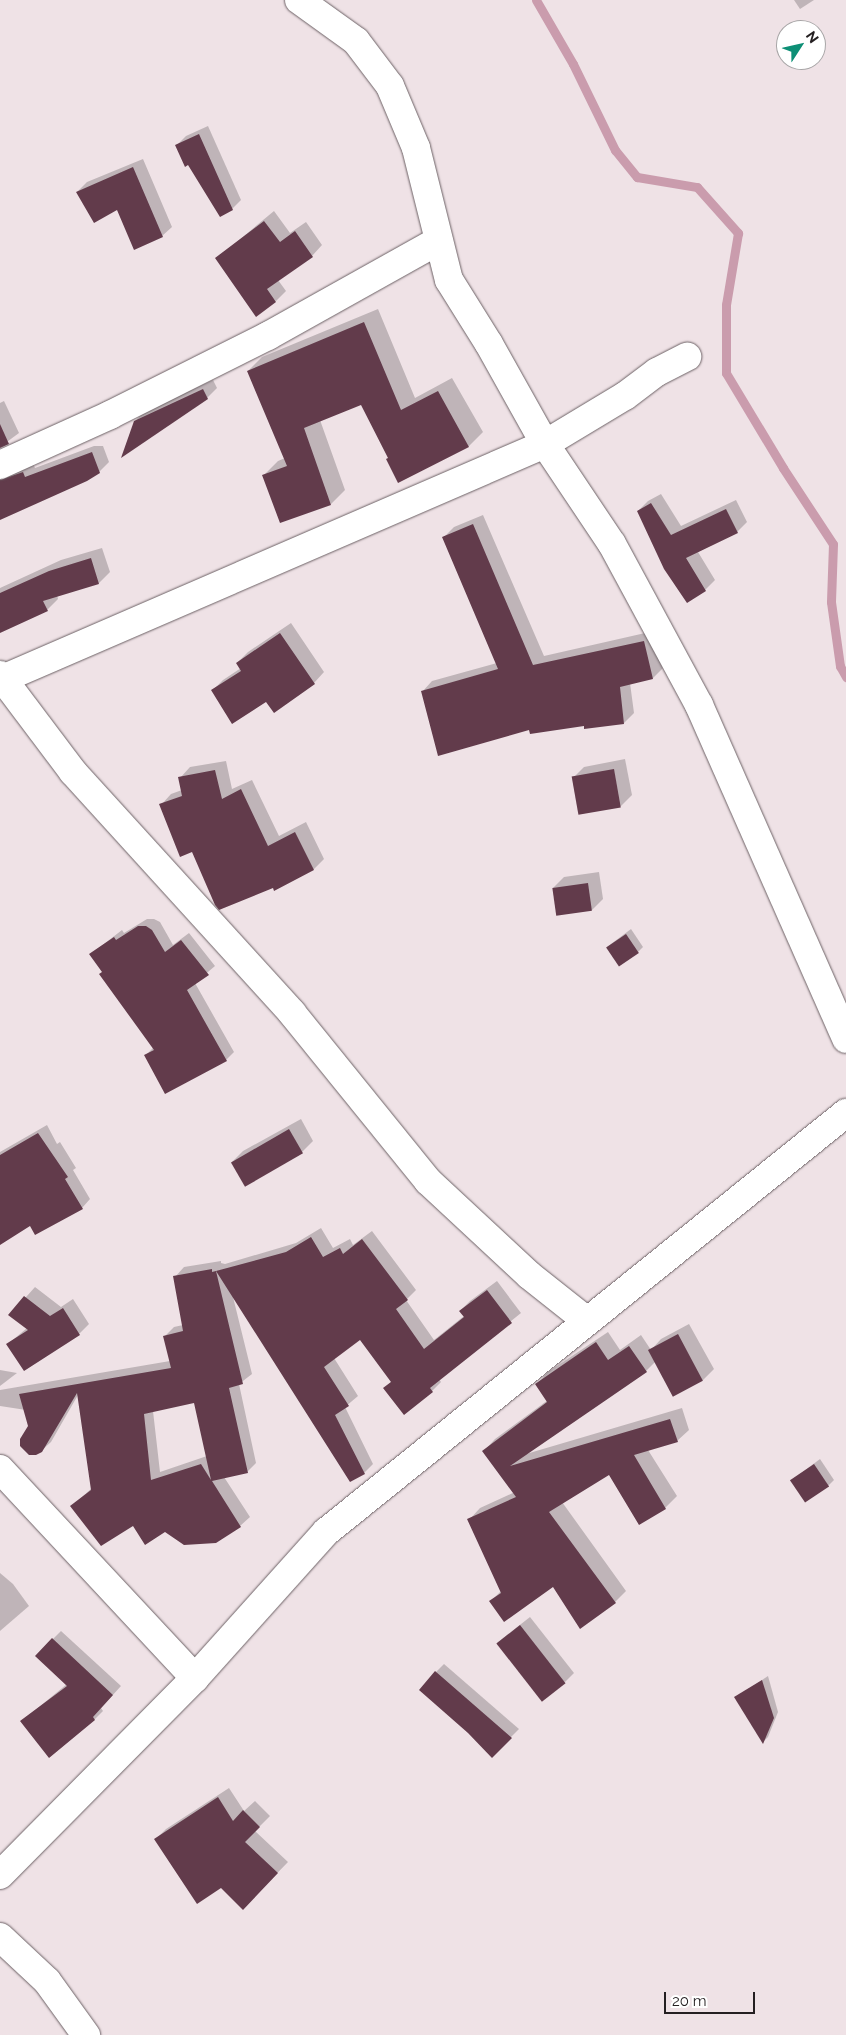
<!DOCTYPE html>
<html>
<head>
<meta charset="utf-8">
<style>
  body { margin:0 }
  #map { position:relative; width:846px; height:2035px; overflow:hidden; background:#efe2e6; font-family:Raleway,sans-serif }
  div>[style] { position:absolute }
  [style*='--x'] { left:calc(var(--x)*1px); top:calc(var(--y)*1px); width:calc(var(--w)*1px); rotate:calc(var(--a)*1deg) }
  .shadow>* { inset:0; background:#0003 }
  .stream>* { height:9px; margin:-4.5px; padding:0 4.5px; transform-origin:4.5px; border-radius:4.5px; background:#ca9cad }
  .building>* { inset:0; background:#623b4b; transform-origin:0 0 }
  .roads { filter:drop-shadow(0 0 1px #6c6165) drop-shadow(0 0 1px #6c6165) }
  .minor>* { height:28px; margin:-14px; padding:0 14px; transform-origin:14px; border-radius:14px; background:#fff }
  span { translate:-50% -50%; white-space:nowrap; text-align:center; line-height:1.15; -webkit-text-stroke:5px #fff; paint-order:stroke }
  .north { position:absolute; left:776px; top:20px; width:50px; height:50px; box-sizing:border-box; background:#fff; border:1px solid #a7a5a6; border-radius:50%; rotate:55deg; font-size:14px; font-weight:700; line-height:20px; text-align:center; color:#241f21 }
  .north::after { content:''; display:block; margin:auto; width:18px; height:22px; background:#0d8f76; clip-path:polygon(50% 0,100% 100%,50% 72%,0 100%) }
  .scale { position:absolute; left:664px; top:1992px; width:91px; height:22px; box-sizing:border-box; border:2px solid #241f21; border-top:0; padding-left:6px; font-size:15px; line-height:18px; white-space:nowrap; color:#241f21; -webkit-text-stroke:4px #fff; paint-order:stroke }
</style>
</head>
<body>
<div id="map">
  <div class="shadow">
    <div style="clip-path:polygon(794px 0,814px 0,800px 9px)"></div>
    <div style="clip-path:polygon(208px 126px,241px 200px,232px 209px,177px 145px,186px 136px)"></div>
    <div style="clip-path:polygon(143px 159px,172px 227px,162px 236px,117px 208px,77px 192px,87px 182px)"></div>
    <div style="clip-path:polygon(274px 211px,290px 233px,306px 222px,322px 245px,312px 256px,278px 280px,286px 291px,276px 301px,216px 259px)"></div>
    <div style="clip-path:polygon(378px 309px,415px 398px,452px 378px,483px 432px,469px 446px,399px 482px,390px 457px,362px 403px,320px 420px,345px 490px,331px 504px,264px 475px,278px 461px,285px 458px,248px 371px,262px 357px)"></div>
    <div style="clip-path:polygon(213px 380px,217px 388px,207px 398px,124px 455px,135px 421px,145px 411px)"></div>
    <div style="clip-path:polygon(4px 401px,19px 433px,0 447px,0 403px)"></div>
    <div style="clip-path:polygon(94px 446px,103px 446px,109px 462px,99px 472px,0 511px,0 466px,33px 463px,35px 468px)"></div>
    <div style="clip-path:polygon(661px 494px,681px 526px,736px 500px,747px 522px,737px 532px,698px 552px,715px 580px,705px 590px,687px 601px,638px 511px,648px 501px)"></div>
    <div style="clip-path:polygon(483px 515px,544px 656px,654px 631px,663px 668px,653px 678px,630px 683px,634px 713px,624px 723px,530px 728px,422px 692px,432px 681px,497px 663px,444px 537px,454px 527px)"></div>
    <div style="clip-path:polygon(102px 548px,110px 572px,99px 583px,57px 595px,58px 599px,47px 610px,0 629px,0 588px,61px 560px)"></div>
    <div style="clip-path:polygon(291px 623px,324px 672px,314px 683px,212px 691px,223px 680px,241px 668px,237px 663px,248px 652px)"></div>
    <div style="clip-path:polygon(625px 759px,632px 795px,621px 806px,580px 814px,573px 778px,584px 767px)"></div>
    <div style="clip-path:polygon(226px 761px,232px 789px,252px 780px,279px 836px,306px 822px,324px 859px,314px 869px,273px 886px,193px 850px,161px 805px,171px 794px,182px 790px,180px 778px,190px 767px)"></div>
    <div style="clip-path:polygon(599px 872px,603px 899px,592px 910px,553px 888px,564px 877px)"></div>
    <div style="clip-path:polygon(147px 919px,154px 919px,160px 922px,173px 945px,189px 933px,215px 966px,195px 983px,234px 1052px,226px 1060px,146px 1055px,154px 1047px,91px 954px,122px 930px,124px 933px)"></div>
    <div style="clip-path:polygon(631px 929px,643px 947px,638px 952px,607px 947px)"></div>
    <div style="clip-path:polygon(301px 1119px,313px 1141px,302px 1152px,245px 1184px,232px 1162px,243px 1151px)"></div>
    <div style="clip-path:polygon(47px 1125px,57px 1144px,60px 1142px,76px 1168px,73px 1170px,90px 1199px,82px 1208px,30px 1225px,0 1227px,0 1152px)"></div>
    <div style="clip-path:polygon(evenodd,321px 1228px,333px 1248px,350px 1239px,353px 1245px,372px 1231px,416px 1290px,406px 1300px,434px 1340px,464px 1316px,460px 1311px,470px 1301px,497px 1281px,521px 1313px,439px 1379px,441px 1382px,432px 1391px,384px 1388px,392px 1381px,360px 1339px,334px 1358px,358px 1396px,345px 1407px,373px 1464px,364px 1473px,233px 1297px,252px 1374px,239px 1384px,256px 1463px,247px 1472px,224px 1477px,250px 1517px,240px 1526px,216px 1542px,134px 1524px,72px 1506px,92px 1488px,78px 1395px,51px 1442px,41px 1451px,39px 1412px,0 1406px,0 1390px,170px 1361px,165px 1336px,174px 1327px,183px 1325px,175px 1277px,184px 1267px,221px 1261px,221px 1263px,225px 1264px,296px 1243px,321px 1228px,195px 1402px,207px 1456px,160px 1472px,153px 1411px,195px 1402px)"></div>
    <div style="clip-path:polygon(35px 1287px,61px 1307px,73px 1299px,89px 1324px,79px 1334px,25px 1370px,8px 1344px,27px 1328px,10px 1315px)"></div>
    <div style="clip-path:polygon(689px 1324px,714px 1369px,703px 1380px,674px 1395px,656px 1361px,646px 1371px,526px 1454px,682px 1408px,689px 1430px,677px 1441px,648px 1450px,677px 1496px,665px 1508px,639px 1523px,609px 1473px,562px 1502px,626px 1591px,615px 1602px,553px 1585px,491px 1601px,501px 1591px,469px 1520px,480px 1508px,515px 1492px,484px 1451px,495px 1439px,548px 1400px,537px 1384px,548px 1372px,608px 1332px,620px 1350px,641px 1335px,651px 1350px,661px 1339px)"></div>
    <div style="clip-path:polygon(0 1370px,17px 1373px,0 1386px)"></div>
    <div style="clip-path:polygon(820px 1459px,834px 1480px,828px 1486px,792px 1480px)"></div>
    <div style="clip-path:polygon(0 1573px,13px 1584px,29px 1606px,0 1631px)"></div>
    <div style="clip-path:polygon(530px 1617px,574px 1673px,565px 1682px,497px 1643px)"></div>
    <div style="clip-path:polygon(61px 1631px,121px 1686px,101px 1708px,103px 1711px,95px 1719px,50px 1757px,22px 1721px,67px 1684px,53px 1639px)"></div>
    <div style="clip-path:polygon(444px 1664px,519px 1729px,492px 1756px,436px 1672px)"></div>
    <div style="clip-path:polygon(768px 1676px,778px 1712px,768px 1737px,763px 1742px,736px 1697px)"></div>
    <div style="clip-path:polygon(229px 1788px,244px 1811px,255px 1801px,270px 1816px,255px 1831px,288px 1862px,254px 1897px,221px 1887px,155px 1840px,166px 1829px)"></div>
  </div>
  <div class="stream">
    <div style="--x:536;--y:0;--w:74;--a:60"></div>
    <div style="--x:573;--y:64;--w:96;--a:64"></div>
    <div style="--x:615;--y:150;--w:35;--a:51"></div>
    <div style="--x:637;--y:177;--w:61;--a:9.5"></div>
    <div style="--x:697;--y:187;--w:62;--a:48.3"></div>
    <div style="--x:738;--y:233;--w:73;--a:99.5"></div>
    <div style="--x:726;--y:305;--w:68;--a:90"></div>
    <div style="--x:726;--y:373;--w:111;--a:59"></div>
    <div style="--x:783;--y:468;--w:91;--a:56.7"></div>
    <div style="--x:833;--y:544;--w:58;--a:92"></div>
    <div style="--x:831;--y:602;--w:65;--a:82"></div>
    <div style="--x:840;--y:666;--w:13;--a:61"></div>
  </div>
  <div class="building">
    <div style="clip-path:polygon(199px 134px,233px 210px,220px 217px,188px 165px,185px 167px,175px 145px)"></div>
    <div style="clip-path:polygon(133px 167px,163px 237px,134px 250px,117px 210px,94px 223px,76px 192px)"></div>
    <div style="clip-path:polygon(264px 221px,280px 242px,295px 231px,313px 257px,267px 289px,276px 302px,256px 317px,215px 258px)"></div>
    <div style="clip-path:polygon(364px 322px,401px 410px,438px 391px,469px 447px,398px 483px,386px 459px,388px 458px,361px 405px,304px 428px,331px 505px,280px 523px,262px 475px,287px 466px,247px 371px)"></div>
    <div style="clip-path:polygon(203px 389px,208px 399px,121px 458px,134px 421px)"></div>
    <div style="clip-path:polygon(0 424px,9px 444px,0 448px)"></div>
    <div style="clip-path:polygon(92px 452px,100px 473px,87px 481px,0 520px,0 480px,23px 472px,25px 477px)"></div>
    <div style="clip-path:polygon(651px 503px,671px 535px,726px 509px,738px 533px,686px 558px,706px 591px,687px 603px,664px 569px,637px 511px)"></div>
    <div style="clip-path:polygon(473px 524px,533px 665px,644px 641px,653px 679px,620px 687px,624px 724px,584px 729px,584px 726px,530px 734px,529px 730px,438px 756px,421px 691px,498px 669px,442px 537px)"></div>
    <div style="clip-path:polygon(91px 558px,99px 584px,43px 601px,48px 611px,0 633px,0 593px,49px 571px)"></div>
    <div style="clip-path:polygon(280px 633px,315px 684px,274px 713px,266px 702px,232px 724px,211px 690px,241px 671px,236px 663px)"></div>
    <div style="left:614px;top:769px;width:39px;height:43px;rotate:80deg"></div>
    <div style="clip-path:polygon(215px 770px,222px 799px,241px 789px,268px 846px,295px 832px,314px 870px,274px 891px,273px 888px,219px 910px,215px 905px,192px 852px,180px 857px,159px 804px,182px 796px,178px 777px)"></div>
    <div style="left:588px;top:883px;width:28px;height:36px;rotate:82deg"></div>
    <div style="clip-path:polygon(138px 926px,146px 926px,152px 930px,165px 952px,181px 940px,209px 975px,187px 990px,227px 1061px,165px 1094px,144px 1055px,154px 1050px,99px 974px,102px 972px,89px 954px,114px 937px,116px 940px)"></div>
    <div style="left:626px;top:934px;width:23px;height:24px;rotate:56deg"></div>
    <div style="left:289px;top:1129px;width:28px;height:67px;rotate:60deg"></div>
    <div style="clip-path:polygon(38px 1133px,68px 1177px,65px 1179px,83px 1209px,35px 1235px,30px 1226px,0 1245px,0 1155px)"></div>
    <div style="clip-path:polygon(311px 1237px,323px 1257px,340px 1248px,343px 1254px,362px 1239px,408px 1300px,396px 1309px,424px 1349px,464px 1317px,459px 1311px,487px 1290px,512px 1323px,430px 1388px,433px 1392px,404px 1415px,383px 1388px,391px 1382px,360px 1340px,324px 1367px,349px 1406px,335px 1415px,365px 1474px,350px 1482px,216px 1271px,286px 1252px)"></div>
    <div style="clip-path:polygon(evenodd,212px 1269px,212px 1272px,216px 1271px,243px 1384px,229px 1388px,248px 1473px,212px 1481px,241px 1527px,216px 1543px,184px 1545px,165px 1532px,145px 1545px,133px 1526px,101px 1546px,70px 1506px,91px 1490px,77px 1393px,42px 1452px,36px 1455px,29px 1455px,20px 1446px,20px 1439px,28px 1426px,19px 1394px,171px 1368px,163px 1336px,183px 1331px,173px 1276px,212px 1269px,194px 1403px,211px 1480px,201px 1464px,151px 1480px,144px 1414px,194px 1403px)"></div>
    <div style="clip-path:polygon(24px 1296px,50px 1316px,63px 1308px,80px 1335px,24px 1371px,6px 1344px,28px 1330px,8px 1315px)"></div>
    <div style="left:678px;top:1334px;width:53px;height:34px;rotate:62deg"></div>
    <div style="clip-path:polygon(596px 1342px,608px 1360px,629px 1346px,647px 1372px,510px 1466px,670px 1419px,678px 1442px,634px 1455px,666px 1509px,639px 1525px,609px 1475px,549px 1512px,616px 1603px,580px 1629px,553px 1587px,504px 1622px,489px 1601px,501px 1593px,467px 1519px,516px 1497px,482px 1451px,547px 1402px,535px 1384px)"></div>
    <div style="left:814px;top:1464px;width:27px;height:29px;rotate:56deg"></div>
    <div style="left:520px;top:1625px;width:74px;height:30px;rotate:52deg"></div>
    <div style="clip-path:polygon(52px 1638px,113px 1695px,93px 1717px,95px 1720px,49px 1758px,20px 1721px,67px 1686px,35px 1656px)"></div>
    <div style="clip-path:polygon(435px 1671px,512px 1738px,492px 1758px,468px 1733px,419px 1690px)"></div>
    <div style="clip-path:polygon(762px 1680px,774px 1718px,763px 1744px,734px 1697px)"></div>
    <div style="clip-path:polygon(218px 1797px,233px 1821px,243px 1810px,260px 1827px,245px 1842px,278px 1873px,243px 1910px,221px 1888px,197px 1904px,154px 1839px)"></div>
  </div>
  <div class="roads">
    <div class="minor">
      <div style="--x:299;--y:0;--w:70;--a:35.7"></div>
      <div style="--x:356;--y:41;--w:56;--a:52.9"></div>
      <div style="--x:390;--y:86;--w:67;--a:67.2"></div>
      <div style="--x:416;--y:148;--w:136;--a:76"></div>
      <div style="--x:449;--y:280;--w:75;--a:58"></div>
      <div style="--x:489;--y:344;--w:115;--a:60.8"></div>
      <div style="--x:545;--y:444;--w:93;--a:-31"></div>
      <div style="--x:625;--y:396;--w:40;--a:-37"></div>
      <div style="--x:657;--y:372;--w:34;--a:-27"></div>
      <div style="--x:0;--y:465;--w:121;--a:-24.4"></div>
      <div style="--x:110;--y:415;--w:177;--a:-26.6"></div>
      <div style="--x:268;--y:336;--w:195;--a:-29.2"></div>
      <div style="--x:0;--y:675;--w:121;--a:53"></div>
      <div style="--x:73;--y:772;--w:326;--a:47.7"></div>
      <div style="--x:292;--y:1013;--w:216;--a:51"></div>
      <div style="--x:428;--y:1181;--w:138;--a:42.9"></div>
      <div style="--x:529;--y:1275;--w:74;--a:38.4"></div>
      <div style="--x:0;--y:680;--w:594;--a:-23.41"></div>
      <div style="--x:545;--y:444;--w:120;--a:56.2"></div>
      <div style="--x:612;--y:544;--w:183;--a:61.6"></div>
      <div style="--x:699;--y:705;--w:365;--a:66.2"></div>
      <div style="--x:0;--y:1469;--w:286;--a:47"></div>
      <div style="--x:0;--y:1875;--w:277;--a:-45.3"></div>
      <div style="--x:195;--y:1678;--w:196;--a:-48.1"></div>
      <div style="--x:326;--y:1532;--w:668;--a:-38.86"></div>
      <div style="--x:0;--y:1937;--w:64;--a:43.1"></div>
      <div style="--x:47;--y:1981;--w:67;--a:54.2"></div>
    </div>
  </div>
  <div class="north">N</div>
  <div class="scale">20 m</div>
</div>
</body>
</html>
